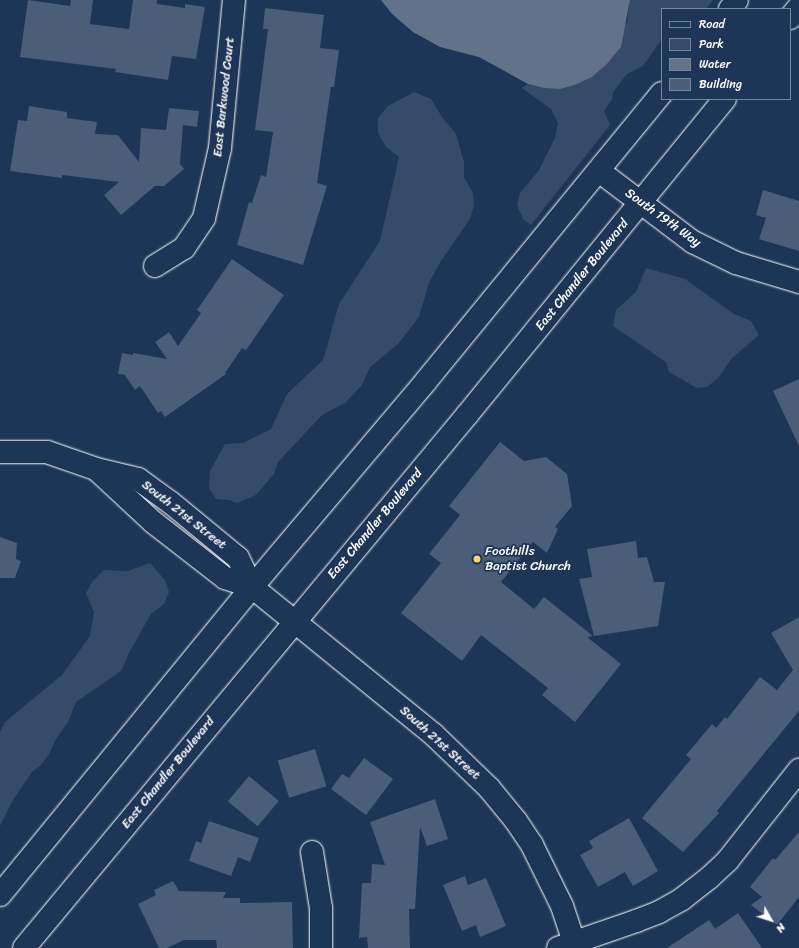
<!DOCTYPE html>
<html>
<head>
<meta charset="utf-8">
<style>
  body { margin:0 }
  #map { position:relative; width:799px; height:948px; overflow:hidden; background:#1d3557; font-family:Sriracha,sans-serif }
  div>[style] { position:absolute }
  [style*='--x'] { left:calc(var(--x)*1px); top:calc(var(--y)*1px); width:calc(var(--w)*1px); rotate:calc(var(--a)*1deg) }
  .green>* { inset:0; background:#364b69 }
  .water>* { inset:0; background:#617289 }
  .building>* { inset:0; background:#4a5d79; transform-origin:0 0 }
  .roads { filter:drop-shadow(0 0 1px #fff) drop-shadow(0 0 1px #fff) }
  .minor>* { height:22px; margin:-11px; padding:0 11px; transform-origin:11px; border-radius:11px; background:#1d3557 }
  .tertiary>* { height:22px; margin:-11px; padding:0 11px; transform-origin:11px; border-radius:11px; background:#1d3557 }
  .secondary>* { height:22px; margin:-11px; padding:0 11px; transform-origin:11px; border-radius:11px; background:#1d3557 }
  .dots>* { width:11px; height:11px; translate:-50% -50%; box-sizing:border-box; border:2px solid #1d3557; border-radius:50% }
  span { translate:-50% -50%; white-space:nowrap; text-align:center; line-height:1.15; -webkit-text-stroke:3.5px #1d3557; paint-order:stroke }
  .street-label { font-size:13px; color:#fff }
  .poi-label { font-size:13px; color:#fff }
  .left { translate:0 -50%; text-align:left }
  .legend { position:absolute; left:661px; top:8px; width:130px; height:92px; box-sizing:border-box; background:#1d3557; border:1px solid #77869a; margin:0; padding:5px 7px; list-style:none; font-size:12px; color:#fff }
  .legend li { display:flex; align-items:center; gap:8px; height:20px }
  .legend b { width:20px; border:1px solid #77869a }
  .north { position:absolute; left:751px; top:900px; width:40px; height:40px; -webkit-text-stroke:3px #1d3557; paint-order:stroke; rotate:129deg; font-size:11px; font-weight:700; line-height:16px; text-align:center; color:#fff }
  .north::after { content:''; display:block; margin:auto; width:14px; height:18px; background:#fff; clip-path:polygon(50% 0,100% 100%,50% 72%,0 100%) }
</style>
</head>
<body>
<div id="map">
  <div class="green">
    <div style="clip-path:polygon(630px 0,713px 0,706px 9px,662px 9px,662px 39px,643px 66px,627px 74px,613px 92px,612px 99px,604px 111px,610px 125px,531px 225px,523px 219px,517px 205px,520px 193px,539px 170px,555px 138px,558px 123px,551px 109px,522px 88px,528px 84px,544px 88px,575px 85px,592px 77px,606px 65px,627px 22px)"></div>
    <div style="clip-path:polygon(414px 92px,431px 99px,442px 117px,456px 134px,464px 162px,464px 177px,473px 193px,474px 205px,470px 219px,439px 264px,429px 283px,419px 317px,398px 344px,370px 367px,362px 385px,345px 403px,322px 415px,278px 462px,274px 474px,256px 495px,237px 503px,229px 500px,216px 499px,209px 488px,210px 471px,225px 444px,243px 443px,271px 429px,287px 394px,323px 360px,339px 304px,380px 241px,399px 157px,386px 147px,378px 133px,378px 118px,388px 106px)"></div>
    <div style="clip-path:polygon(646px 268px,685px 279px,734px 314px,751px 321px,759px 335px,732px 358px,719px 377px,707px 387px,697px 388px,669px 372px,666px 362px,613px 326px,616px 310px,636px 292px)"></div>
    <div style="clip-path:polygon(150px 563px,165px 580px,169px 592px,164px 604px,151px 614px,130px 651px,121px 671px,76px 702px,68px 722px,56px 739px,48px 756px,41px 765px,32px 772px,13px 800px,0 826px,0 732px,5px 722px,62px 675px,90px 636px,94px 612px,86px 593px,92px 582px,104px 570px,128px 571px)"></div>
  </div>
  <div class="water">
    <div style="clip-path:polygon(381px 0,630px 0,621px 47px,606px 65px,592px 77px,575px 85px,560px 89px,544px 88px,528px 84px,479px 57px,440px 47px,413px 32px,392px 14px)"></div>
  </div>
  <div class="building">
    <div style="clip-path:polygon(28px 0,70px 6px,71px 0,93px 0,90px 24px,129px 29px,133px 0,157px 0,157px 4px,185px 8px,185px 4px,205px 7px,196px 59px,172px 56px,168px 80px,115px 72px,116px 69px,20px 57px)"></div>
    <div style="clip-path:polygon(265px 8px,324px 15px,320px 48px,339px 50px,334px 87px,331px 87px,317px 183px,327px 186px,303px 265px,237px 245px,249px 202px,252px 203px,261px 175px,266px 177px,273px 132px,255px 130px,268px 29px,263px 29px)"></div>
    <div style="clip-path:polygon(29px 106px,67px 112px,67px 118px,97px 122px,95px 134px,118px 135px,139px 162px,141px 128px,166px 130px,169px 108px,199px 111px,197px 127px,183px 125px,180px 164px,184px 169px,164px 186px,155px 186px,121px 215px,104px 195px,119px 182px,62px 175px,62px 178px,10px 171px,18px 120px,27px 121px)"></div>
    <div style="clip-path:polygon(763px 190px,799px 201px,799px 251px,759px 239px,766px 218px,756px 215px)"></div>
    <div style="clip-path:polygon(232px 259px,284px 295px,246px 350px,242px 348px,225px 373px,226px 374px,165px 417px,161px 411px,158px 413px,140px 386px,135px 390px,125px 375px,118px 374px,122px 353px,133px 355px,133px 353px,167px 359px,155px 342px,169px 332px,178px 346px,201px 313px,197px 310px)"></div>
    <div style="clip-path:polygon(799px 379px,799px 446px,773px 391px)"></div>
    <div style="clip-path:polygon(500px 442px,524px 461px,546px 457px,567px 474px,572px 506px,555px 527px,558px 529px,547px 553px,533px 542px,501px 582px,534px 609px,544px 597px,593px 636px,587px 637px,621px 664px,575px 722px,542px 695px,548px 688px,481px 635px,462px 661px,401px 613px,441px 563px,429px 554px,460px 515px,449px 506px)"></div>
    <div style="clip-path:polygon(0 537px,17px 543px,16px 559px,21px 561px,15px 578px,0 578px)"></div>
    <div style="clip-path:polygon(636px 541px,638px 558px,647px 557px,654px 582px,665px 582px,658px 626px,594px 636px,579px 579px,592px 577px,587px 549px)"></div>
    <div style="clip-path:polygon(799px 617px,799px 711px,717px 811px,719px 813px,683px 852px,642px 818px,691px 759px,686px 755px,712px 724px,716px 728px,725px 717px,727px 719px,760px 677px,777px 690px,793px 670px,771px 633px)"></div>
    <div style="left:315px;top:749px;width:39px;height:39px;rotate:73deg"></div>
    <div style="clip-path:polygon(364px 758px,393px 779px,366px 815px,331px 789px,342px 774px,349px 778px)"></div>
    <div style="left:249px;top:776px;width:39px;height:33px;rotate:40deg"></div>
    <div style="clip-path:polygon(435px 799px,448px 839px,427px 846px,420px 827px,415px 909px,409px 909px,410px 948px,368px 948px,367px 937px,359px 938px,362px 883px,371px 883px,372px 864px,385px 865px,370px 822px)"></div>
    <div style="clip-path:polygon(629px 818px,658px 871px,633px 886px,625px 872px,598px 887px,580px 855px,593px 848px,589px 841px)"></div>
    <div style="clip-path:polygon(209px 821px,259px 838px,250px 862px,238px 857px,231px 876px,189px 861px,196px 841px,201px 843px)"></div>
    <div style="clip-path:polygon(799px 832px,799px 897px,777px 925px,751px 905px,762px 897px,750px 887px,773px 858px,775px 860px)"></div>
    <div style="clip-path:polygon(465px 876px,468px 885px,486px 878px,506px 926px,480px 937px,476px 925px,462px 931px,443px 885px)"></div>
    <div style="clip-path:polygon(173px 881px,179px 891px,226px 892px,223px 898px,240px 898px,240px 903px,292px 902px,293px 948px,217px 948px,216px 940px,184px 940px,167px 948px,159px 948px,138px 904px,156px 895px,154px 890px)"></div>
    <div style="clip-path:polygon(738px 913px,762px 948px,667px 948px,709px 920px,715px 929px)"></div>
  </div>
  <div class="roads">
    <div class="minor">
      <div style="--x:599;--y:171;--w:118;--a:37.1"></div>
      <div style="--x:693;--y:242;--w:48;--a:26"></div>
      <div style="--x:736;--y:263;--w:66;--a:16.8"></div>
      <div style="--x:155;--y:266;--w:34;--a:-32"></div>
      <div style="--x:184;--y:248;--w:36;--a:-56"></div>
      <div style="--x:204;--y:218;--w:72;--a:-77.1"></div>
      <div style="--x:220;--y:148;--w:149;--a:-84.6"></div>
      <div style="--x:0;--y:452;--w:47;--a:0"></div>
      <div style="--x:47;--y:452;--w:52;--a:19.1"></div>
      <div style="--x:96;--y:469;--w:43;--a:13.4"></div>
      <div style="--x:138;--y:479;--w:39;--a:36"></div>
      <div style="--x:170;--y:502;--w:88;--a:39.5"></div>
      <div style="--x:238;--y:558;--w:32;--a:64"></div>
      <div style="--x:97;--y:470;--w:76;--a:42.9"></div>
      <div style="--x:153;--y:522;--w:91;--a:37.9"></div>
      <div style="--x:225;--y:578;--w:28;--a:18"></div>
      <div style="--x:312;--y:852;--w:57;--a:80.9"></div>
      <div style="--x:321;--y:908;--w:40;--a:90"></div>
      <div style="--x:558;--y:948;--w:83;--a:-19.1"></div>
      <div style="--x:636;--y:921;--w:25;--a:-21"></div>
      <div style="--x:659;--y:912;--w:26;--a:-29"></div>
      <div style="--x:682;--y:899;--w:34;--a:-38"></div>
      <div style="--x:709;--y:878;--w:26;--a:-43"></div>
      <div style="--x:728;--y:860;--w:115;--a:-51.7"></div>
    </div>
    <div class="tertiary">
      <div style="--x:252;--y:587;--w:233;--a:39.1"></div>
      <div style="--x:433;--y:734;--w:78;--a:44"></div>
      <div style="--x:489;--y:788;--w:43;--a:50.7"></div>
      <div style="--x:516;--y:821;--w:29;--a:56"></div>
      <div style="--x:532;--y:845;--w:68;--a:63.8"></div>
      <div style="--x:562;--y:906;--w:44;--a:71.6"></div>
    </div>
    <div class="secondary">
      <div style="--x:730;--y:9;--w:11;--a:-52"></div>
      <div style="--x:790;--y:18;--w:14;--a:-51"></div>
      <div style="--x:0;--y:895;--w:398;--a:-50.7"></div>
      <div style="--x:252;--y:587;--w:270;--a:-49.8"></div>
      <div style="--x:426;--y:381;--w:372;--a:-50.7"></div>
      <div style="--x:24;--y:948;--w:693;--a:-50.27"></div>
      <div style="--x:467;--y:415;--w:408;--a:-50.8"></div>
    </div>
  </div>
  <div class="dots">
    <div style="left:477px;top:559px;background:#ffd166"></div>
  </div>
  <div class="street-label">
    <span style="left:224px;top:97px;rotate:-84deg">East Barkwood Court</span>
    <span style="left:663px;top:218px;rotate:36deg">South 19th Way</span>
    <span style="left:582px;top:275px;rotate:-51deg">East Chandler Boulevard</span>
    <span style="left:184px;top:515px;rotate:38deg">South 21st Street</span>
    <span style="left:375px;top:524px;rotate:-50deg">East Chandler Boulevard</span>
    <span style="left:440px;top:743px;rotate:42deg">South 21st Street</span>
    <span style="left:168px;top:773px;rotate:-51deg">East Chandler Boulevard</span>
  </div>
  <div class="poi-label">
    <span class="left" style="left:485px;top:559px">Foothills<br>Baptist Church</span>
  </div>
  <ul class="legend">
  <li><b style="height:5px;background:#1d3557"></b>Road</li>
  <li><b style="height:11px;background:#364b69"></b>Park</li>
  <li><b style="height:11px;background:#617289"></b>Water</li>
  <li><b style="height:11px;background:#4a5d79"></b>Building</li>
  </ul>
  <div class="north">N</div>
</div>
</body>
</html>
